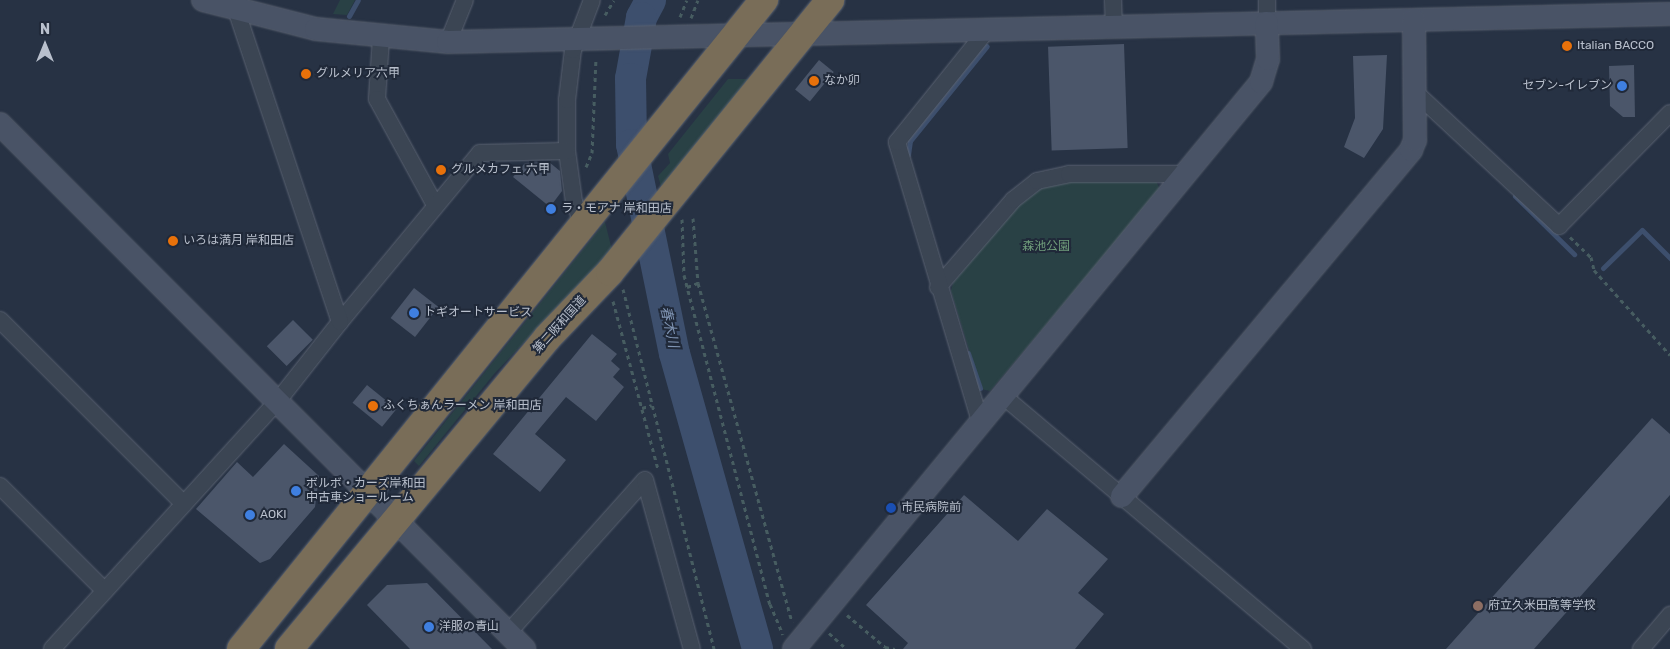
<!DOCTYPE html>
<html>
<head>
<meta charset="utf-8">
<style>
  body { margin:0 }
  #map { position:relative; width:1670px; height:649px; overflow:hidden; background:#273244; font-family:Rubik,"Noto Sans JP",sans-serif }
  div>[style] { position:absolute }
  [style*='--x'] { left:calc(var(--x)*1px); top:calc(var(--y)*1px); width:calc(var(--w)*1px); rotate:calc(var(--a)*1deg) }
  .green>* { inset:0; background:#294145 }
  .stream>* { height:5px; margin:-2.5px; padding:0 2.5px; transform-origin:2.5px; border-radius:2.5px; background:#3d4f6d }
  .river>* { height:31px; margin:-15.5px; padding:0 15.5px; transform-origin:15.5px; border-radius:15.5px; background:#3d4f6d }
  .building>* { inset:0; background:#4b566a; transform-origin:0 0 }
  .path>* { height:3px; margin-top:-1.5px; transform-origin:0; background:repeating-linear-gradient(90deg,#475d61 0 4px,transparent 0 8px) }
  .roads { filter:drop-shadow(0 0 1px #5a6271) drop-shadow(0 0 1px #5a6271) }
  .street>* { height:16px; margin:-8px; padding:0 8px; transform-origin:8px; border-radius:8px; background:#3b4553 }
  .secondary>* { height:22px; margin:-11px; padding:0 11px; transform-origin:11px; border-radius:11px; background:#495366 }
  .highway>* { height:28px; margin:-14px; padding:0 14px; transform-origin:14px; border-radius:14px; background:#796d58 }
  .dots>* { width:14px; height:14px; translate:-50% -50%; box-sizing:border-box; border:2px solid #202939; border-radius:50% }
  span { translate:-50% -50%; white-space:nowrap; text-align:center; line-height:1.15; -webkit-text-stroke:4px #202939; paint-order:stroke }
  .poi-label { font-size:12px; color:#b9c0cd }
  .left { translate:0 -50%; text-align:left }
  .right { translate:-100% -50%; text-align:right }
  .park-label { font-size:12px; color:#709e7b }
  .street-label { font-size:12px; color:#b9c0cd }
  .water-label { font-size:14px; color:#8095b4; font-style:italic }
  .north { position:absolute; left:20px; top:20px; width:50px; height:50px; -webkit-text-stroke:4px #202939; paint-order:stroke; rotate:0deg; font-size:14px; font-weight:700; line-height:20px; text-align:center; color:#b9c0cd }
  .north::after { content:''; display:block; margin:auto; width:18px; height:22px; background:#b9c0cd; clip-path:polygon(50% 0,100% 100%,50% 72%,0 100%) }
</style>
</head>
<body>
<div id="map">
  <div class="green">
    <div style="clip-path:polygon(340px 0,355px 0,347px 15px,333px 14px)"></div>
    <div style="clip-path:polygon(728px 79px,751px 79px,662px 190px,658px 176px,670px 163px,668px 154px)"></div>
    <div style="clip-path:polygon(1155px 178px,1160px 190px,990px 391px,981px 389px,951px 291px,953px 283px,1012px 211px,1049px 182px)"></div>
    <div style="clip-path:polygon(605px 222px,612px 250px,495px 373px,419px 466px,414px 461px)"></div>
  </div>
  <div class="stream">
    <div style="--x:349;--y:16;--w:18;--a:-61"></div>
    <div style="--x:908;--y:155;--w:14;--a:-82"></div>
    <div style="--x:910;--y:141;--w:122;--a:-51"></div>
    <div style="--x:1515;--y:196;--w:83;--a:44.5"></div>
    <div style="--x:1603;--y:268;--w:54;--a:-44.3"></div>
    <div style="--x:1642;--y:230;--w:40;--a:45"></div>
    <div style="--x:968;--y:353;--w:37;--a:71"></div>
  </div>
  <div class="river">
    <div style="--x:650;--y:0;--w:19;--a:118"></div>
    <div style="--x:641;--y:17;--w:62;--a:100.2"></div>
    <div style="--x:630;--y:78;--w:66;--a:89.1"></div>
    <div style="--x:631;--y:144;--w:213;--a:78.4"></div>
    <div style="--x:674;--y:353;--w:307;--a:74.3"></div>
  </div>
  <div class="building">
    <div style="left:1124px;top:44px;width:104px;height:76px;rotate:88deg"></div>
    <div style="clip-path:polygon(1387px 55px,1383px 129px,1364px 158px,1344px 147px,1355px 118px,1353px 56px)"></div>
    <div style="left:819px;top:60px;width:19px;height:38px;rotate:39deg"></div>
    <div style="clip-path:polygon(1634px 65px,1635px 117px,1623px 117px,1610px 106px,1609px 66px)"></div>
    <div style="clip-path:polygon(549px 162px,560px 171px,562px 191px,550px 207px,513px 177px,525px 163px)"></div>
    <div style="left:414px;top:288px;width:31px;height:38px;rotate:38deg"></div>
    <div style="left:293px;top:320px;width:28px;height:37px;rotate:45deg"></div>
    <div style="clip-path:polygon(592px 334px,617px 354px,611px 361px,620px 369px,613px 377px,624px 387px,596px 421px,566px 397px,535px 434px,566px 460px,540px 492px,493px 454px)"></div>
    <div style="left:367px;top:385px;width:38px;height:23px;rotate:39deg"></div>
    <div style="clip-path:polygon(1652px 418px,1670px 434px,1670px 495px,1534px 649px,1446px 649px)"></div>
    <div style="clip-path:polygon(284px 444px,319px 476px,315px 507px,270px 559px,260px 563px,196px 509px,237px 462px,253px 477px)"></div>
    <div style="clip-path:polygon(964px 495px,1018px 541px,1047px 509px,1108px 559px,1078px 593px,1104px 614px,1075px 649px,903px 649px,908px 643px,866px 605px)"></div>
    <div style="clip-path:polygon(427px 583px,492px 649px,410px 649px,367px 605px,387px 585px)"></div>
  </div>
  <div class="path">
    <div style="--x:605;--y:15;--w:17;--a:-59"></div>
    <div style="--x:680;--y:17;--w:18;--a:-68"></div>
    <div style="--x:691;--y:18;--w:19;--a:-69"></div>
    <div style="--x:586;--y:167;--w:15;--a:-67"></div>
    <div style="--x:592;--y:153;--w:95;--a:-87.6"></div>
    <div style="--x:693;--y:218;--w:65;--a:85.6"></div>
    <div style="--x:698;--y:283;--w:352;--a:74.5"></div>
    <div style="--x:682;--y:219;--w:56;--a:88"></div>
    <div style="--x:684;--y:275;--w:340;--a:75.4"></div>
    <div style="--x:770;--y:604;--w:33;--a:67"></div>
    <div style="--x:1570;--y:237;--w:29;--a:44"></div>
    <div style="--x:1591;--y:257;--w:13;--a:77"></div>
    <div style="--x:1594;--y:270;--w:114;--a:48.2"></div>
    <div style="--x:687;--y:287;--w:12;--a:-20"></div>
    <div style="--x:623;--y:289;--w:371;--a:75.8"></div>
    <div style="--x:613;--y:301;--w:174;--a:75"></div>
    <div style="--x:642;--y:408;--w:10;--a:-17"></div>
    <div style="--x:847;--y:615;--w:50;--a:40.1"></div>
    <div style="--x:885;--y:647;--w:10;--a:11"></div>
    <div style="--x:829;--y:633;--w:24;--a:42"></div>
  </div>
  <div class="roads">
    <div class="street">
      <div style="--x:1113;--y:0;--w:27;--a:88"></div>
      <div style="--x:1267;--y:23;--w:23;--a:-90"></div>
      <div style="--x:381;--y:38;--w:61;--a:93.8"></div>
      <div style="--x:377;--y:99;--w:121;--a:61.3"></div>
      <div style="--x:448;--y:42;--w:45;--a:-68"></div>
      <div style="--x:1415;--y:92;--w:197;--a:42.9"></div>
      <div style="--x:1559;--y:226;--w:158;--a:-45.5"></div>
      <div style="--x:584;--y:227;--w:27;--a:-112"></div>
      <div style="--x:574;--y:202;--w:51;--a:-97.8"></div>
      <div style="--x:567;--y:151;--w:51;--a:-90"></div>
      <div style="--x:567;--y:100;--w:50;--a:-83.2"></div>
      <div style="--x:573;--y:50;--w:53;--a:-69.2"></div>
      <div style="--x:938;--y:287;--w:115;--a:-49.2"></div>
      <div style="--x:1013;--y:200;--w:31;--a:-38"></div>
      <div style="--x:1037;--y:181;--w:33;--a:-12"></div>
      <div style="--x:1069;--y:174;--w:116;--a:0"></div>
      <div style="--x:0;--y:320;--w:260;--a:45"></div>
      <div style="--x:340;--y:322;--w:219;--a:-50.4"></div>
      <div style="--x:480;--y:153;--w:87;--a:-1.3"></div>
      <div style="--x:1002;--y:395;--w:394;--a:40.2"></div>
      <div style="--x:980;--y:421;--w:291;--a:-106.6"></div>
      <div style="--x:897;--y:142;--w:145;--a:-51.2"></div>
      <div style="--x:0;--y:486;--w:148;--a:45"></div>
      <div style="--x:508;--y:633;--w:205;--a:-48.2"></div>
      <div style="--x:645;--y:480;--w:175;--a:74.5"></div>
      <div style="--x:52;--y:649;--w:334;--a:-47.7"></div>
      <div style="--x:277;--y:402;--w:102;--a:-51.8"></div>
      <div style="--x:340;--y:322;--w:339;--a:-108.4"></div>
      <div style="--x:1641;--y:649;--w:45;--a:-49.5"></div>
    </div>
    <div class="secondary">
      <div style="--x:203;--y:0;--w:117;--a:14.4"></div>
      <div style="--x:316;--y:29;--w:133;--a:5.6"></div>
      <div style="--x:448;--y:42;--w:1222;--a:-1.31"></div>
      <div style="--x:0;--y:124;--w:742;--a:45.05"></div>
      <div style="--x:1122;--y:496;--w:451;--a:-50.1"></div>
      <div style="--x:1411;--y:150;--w:11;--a:-68"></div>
      <div style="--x:1415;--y:140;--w:120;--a:-90.5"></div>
      <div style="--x:794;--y:649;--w:735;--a:-50.52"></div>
      <div style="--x:1261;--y:82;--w:24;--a:-73"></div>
      <div style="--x:1268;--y:59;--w:36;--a:-92"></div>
    </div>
    <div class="highway">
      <div style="--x:241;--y:649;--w:834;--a:-51.14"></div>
      <div style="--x:289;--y:649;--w:404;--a:-50.3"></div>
      <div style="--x:547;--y:338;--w:91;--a:-46.3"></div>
      <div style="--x:610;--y:272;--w:350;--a:-51"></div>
    </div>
  </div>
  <div class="dots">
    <div style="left:1567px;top:46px;background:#e8710a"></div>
    <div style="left:306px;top:74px;background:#e8710a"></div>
    <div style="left:814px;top:81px;background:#e8710a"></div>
    <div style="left:1622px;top:86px;background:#3f7fe0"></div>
    <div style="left:441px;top:170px;background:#e8710a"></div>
    <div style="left:551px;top:209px;background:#3f7fe0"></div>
    <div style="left:173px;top:241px;background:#e8710a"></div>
    <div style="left:414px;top:313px;background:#3f7fe0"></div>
    <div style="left:373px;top:406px;background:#e8710a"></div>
    <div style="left:296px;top:491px;background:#3f7fe0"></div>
    <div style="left:891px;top:508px;background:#1a4fb4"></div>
    <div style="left:250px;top:515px;background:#3f7fe0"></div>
    <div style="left:1478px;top:606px;background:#8d6e63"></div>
    <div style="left:429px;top:627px;background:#3f7fe0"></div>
  </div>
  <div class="poi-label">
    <span class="left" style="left:1577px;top:46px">Italian BACCO</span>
    <span class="left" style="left:316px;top:74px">グルメリア六甲</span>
    <span class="left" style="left:824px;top:81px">なか卯</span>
    <span class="right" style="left:1612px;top:86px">セブン-イレブン</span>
    <span class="left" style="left:451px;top:170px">グルメカフェ 六甲</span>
    <span class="left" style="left:561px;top:209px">ラ・モアナ 岸和田店</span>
    <span class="left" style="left:183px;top:241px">いろは満月 岸和田店</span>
    <span class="left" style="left:424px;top:313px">トギオートサービス</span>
    <span class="left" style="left:383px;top:406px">ふくちぁんラーメン 岸和田店</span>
    <span class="left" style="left:306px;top:491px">ボルボ・カーズ岸和田<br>中古車ショールーム</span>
    <span class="left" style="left:901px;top:508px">市民病院前</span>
    <span class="left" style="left:260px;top:515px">AOKI</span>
    <span class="left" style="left:1488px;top:606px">府立久米田高等学校</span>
    <span class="left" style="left:439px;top:627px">洋服の青山</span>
  </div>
  <div class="park-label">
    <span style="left:1046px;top:247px">森池公園</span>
  </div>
  <div class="street-label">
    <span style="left:560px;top:325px;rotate:-48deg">第二阪和国道</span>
  </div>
  <div class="water-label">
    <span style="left:669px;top:327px;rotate:78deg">春木川</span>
  </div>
  <div class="north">N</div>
</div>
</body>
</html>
